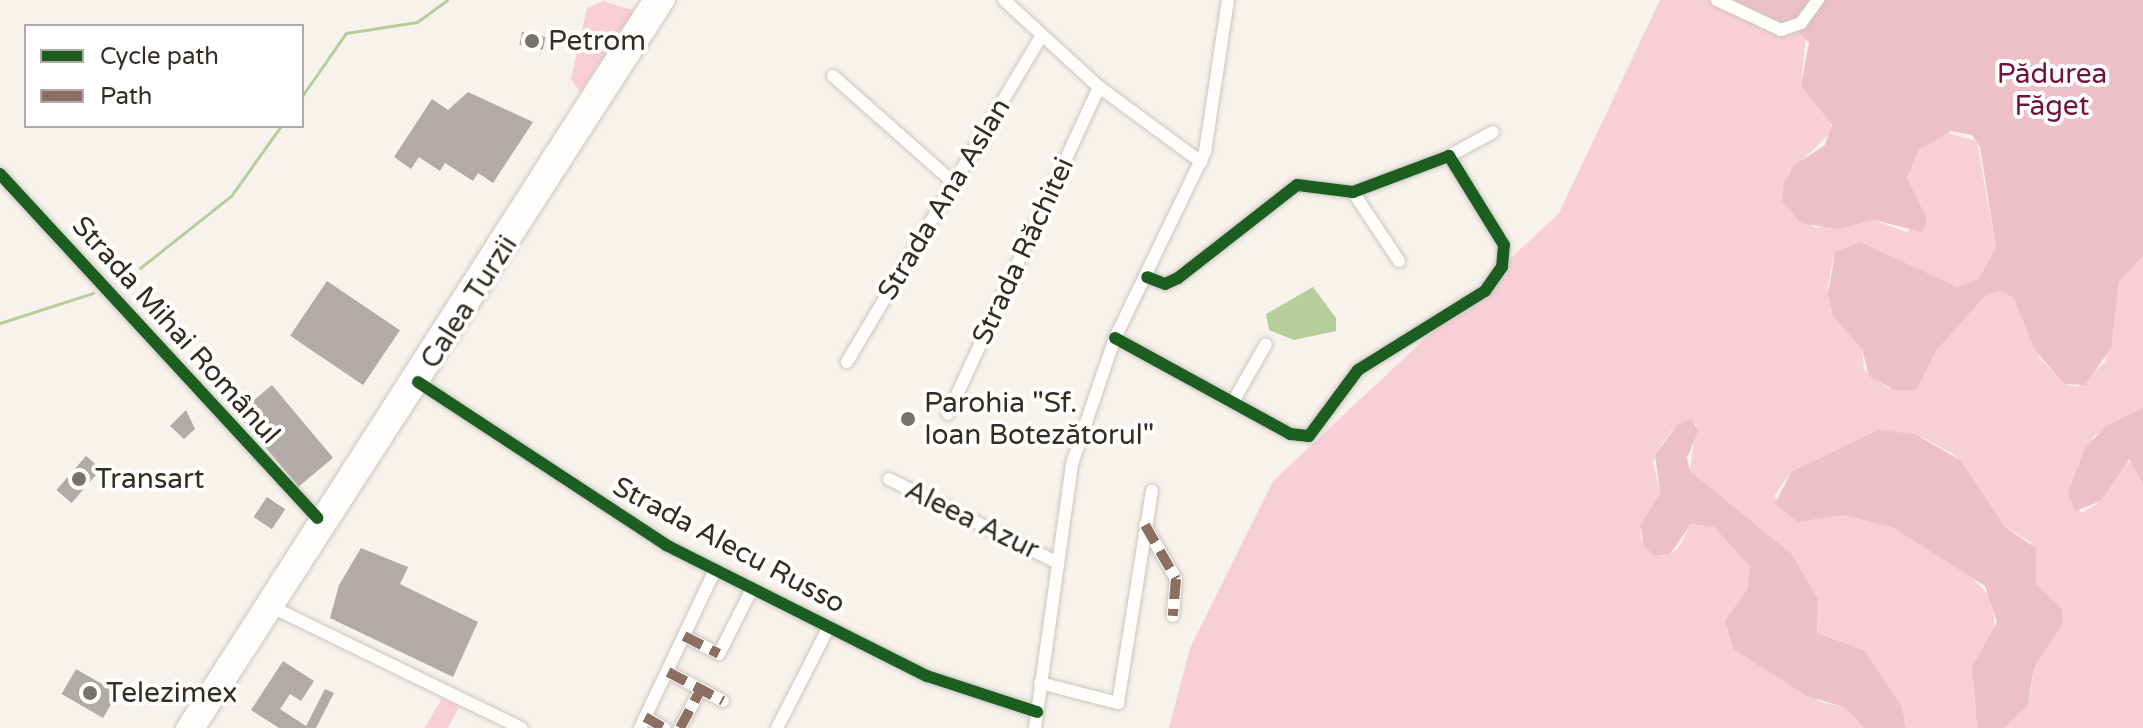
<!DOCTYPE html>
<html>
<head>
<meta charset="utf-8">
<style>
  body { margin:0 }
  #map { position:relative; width:2143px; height:728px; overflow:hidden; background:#f8f2ec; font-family:"Varela Round",sans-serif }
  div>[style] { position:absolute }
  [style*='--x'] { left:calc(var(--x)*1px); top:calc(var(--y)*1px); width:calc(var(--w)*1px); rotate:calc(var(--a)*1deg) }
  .green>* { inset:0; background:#f9cfd7 }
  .forest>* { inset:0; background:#edbfc9 }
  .water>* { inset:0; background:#b6cd9c }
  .stream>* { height:3px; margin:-1.5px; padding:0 1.5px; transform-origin:1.5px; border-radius:1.5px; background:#b6cd9c }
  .building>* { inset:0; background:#b2aaa7; transform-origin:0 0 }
  .roads { filter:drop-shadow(0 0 2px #cbc5bf) drop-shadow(0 0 2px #cbc5bf) }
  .minor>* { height:12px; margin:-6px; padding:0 6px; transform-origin:6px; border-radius:6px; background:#fefdfc }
  .major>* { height:16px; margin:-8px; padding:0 8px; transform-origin:8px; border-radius:8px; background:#fefdfc }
  .quiet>* { height:10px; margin-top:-5px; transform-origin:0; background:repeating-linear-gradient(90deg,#8d6e63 0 20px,transparent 0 30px) }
  .cycleway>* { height:12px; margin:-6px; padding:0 6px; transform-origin:6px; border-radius:6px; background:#1b5e20 }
  .dots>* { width:22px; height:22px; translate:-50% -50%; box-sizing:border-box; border:4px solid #fff; border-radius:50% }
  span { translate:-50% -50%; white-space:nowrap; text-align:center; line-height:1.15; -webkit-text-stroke:8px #fff; paint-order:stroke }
  .poi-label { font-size:28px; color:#342c25 }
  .left { translate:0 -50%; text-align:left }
  .park-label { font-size:28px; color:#70143b }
  .street-label { font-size:28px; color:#342c25 }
  .legend { position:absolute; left:24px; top:24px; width:280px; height:104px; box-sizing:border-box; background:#fff; border:2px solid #aeaba8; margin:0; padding:10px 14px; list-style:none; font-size:24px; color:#342c25 }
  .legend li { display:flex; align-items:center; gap:16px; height:40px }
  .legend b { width:40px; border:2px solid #aeaba8 }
</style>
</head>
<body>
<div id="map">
  <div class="green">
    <div style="clip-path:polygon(1660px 0,1730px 0,1806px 36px,1801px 85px,1827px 111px,1832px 132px,1789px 172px,1782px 201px,1815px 228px,1874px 220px,1908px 233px,1919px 206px,1907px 178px,1919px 150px,1943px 132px,1977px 141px,1996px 248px,1978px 279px,1957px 287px,1874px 250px,1833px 258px,1828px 288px,1862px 349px,1864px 370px,1887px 388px,1916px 389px,1936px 351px,1986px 295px,2000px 291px,2013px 297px,2039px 357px,2064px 384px,2078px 387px,2105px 362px,2119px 282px,2143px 256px,2143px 408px,2094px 436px,2068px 492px,2082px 513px,2101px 501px,2123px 462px,2137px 461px,2143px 475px,2143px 728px,2004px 728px,2030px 697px,2034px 668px,2063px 624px,2036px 584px,2031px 542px,2005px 527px,1955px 455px,1922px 437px,1878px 430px,1791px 472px,1774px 496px,1798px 522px,1843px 515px,1894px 528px,1961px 567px,1993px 599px,1995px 637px,1979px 653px,1973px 682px,1977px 728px,1906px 728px,1900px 705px,1864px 650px,1817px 633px,1818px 599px,1792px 554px,1690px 471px,1696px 424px,1672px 430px,1659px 448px,1653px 462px,1660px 493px,1640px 525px,1641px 539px,1663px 556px,1677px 550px,1691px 524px,1714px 527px,1750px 567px,1747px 590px,1725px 620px,1733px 649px,1821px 702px,1844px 707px,1864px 728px,1169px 728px,1190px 648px,1273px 481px,1559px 213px)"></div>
    <div style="clip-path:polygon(603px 1px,635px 11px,580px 92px,571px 79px,587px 8px)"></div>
    <div style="clip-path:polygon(442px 698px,459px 707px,448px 728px,425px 728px)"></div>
  </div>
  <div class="forest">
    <div style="clip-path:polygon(1730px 0,2143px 0,2143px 256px,2119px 282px,2111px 348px,2085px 385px,2064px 384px,2035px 350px,2013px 297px,2000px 291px,1986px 295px,1936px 351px,1916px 390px,1894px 390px,1869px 376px,1862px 349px,1833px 316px,1828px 295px,1835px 252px,1860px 242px,1957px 287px,1978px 279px,1996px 248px,1980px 147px,1972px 135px,1951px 131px,1919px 150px,1907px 178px,1927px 219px,1922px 232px,1874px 220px,1837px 229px,1801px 223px,1782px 201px,1783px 186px,1793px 166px,1825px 145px,1832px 125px,1801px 85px,1809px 43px,1794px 27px,1765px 23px)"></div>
    <div style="clip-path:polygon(2143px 408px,2143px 484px,2129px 459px,2101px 501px,2075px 511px,2068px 492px,2085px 448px,2106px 426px)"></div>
    <div style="clip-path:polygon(1691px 419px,1698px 431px,1687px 458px,1690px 471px,1792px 554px,1818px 599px,1817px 633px,1864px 650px,1901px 705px,1906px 728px,1864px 728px,1844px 707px,1807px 696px,1733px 649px,1725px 620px,1747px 590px,1750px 567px,1714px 527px,1691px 524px,1670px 554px,1655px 556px,1644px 546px,1640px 525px,1660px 493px,1655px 455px,1677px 425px)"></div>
    <div style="clip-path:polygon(1878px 430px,1915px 434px,1960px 460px,2005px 527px,2036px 548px,2036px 584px,2062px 609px,2063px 624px,2034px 668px,2028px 705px,2004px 728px,1977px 728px,1972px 667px,1997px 622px,1985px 586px,1894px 528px,1843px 515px,1798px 522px,1775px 504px,1791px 472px)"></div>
  </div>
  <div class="water">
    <div style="clip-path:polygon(1313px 287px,1336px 318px,1336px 331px,1294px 340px,1269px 330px,1266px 314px)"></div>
  </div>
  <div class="stream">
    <div style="--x:302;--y:96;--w:77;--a:-55.1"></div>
    <div style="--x:346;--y:33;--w:72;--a:-8.8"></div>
    <div style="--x:417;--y:22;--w:37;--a:-36"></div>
    <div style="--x:140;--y:268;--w:116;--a:-38.4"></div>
    <div style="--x:231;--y:196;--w:86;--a:-54.5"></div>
    <div style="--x:0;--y:323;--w:98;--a:-17.9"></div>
  </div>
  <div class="building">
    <div style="left:522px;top:32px;width:24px;height:13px;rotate:12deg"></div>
    <div style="clip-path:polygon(468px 92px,533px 122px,493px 183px,478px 173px,473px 181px,445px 163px,440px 171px,419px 157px,411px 169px,394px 157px,432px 99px,448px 110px)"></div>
    <div style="left:327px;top:281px;width:88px;height:66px;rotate:34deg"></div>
    <div style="left:272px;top:385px;width:95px;height:45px;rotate:50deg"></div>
    <div style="clip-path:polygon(186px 410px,195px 429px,184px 439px,170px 426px)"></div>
    <div style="left:86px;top:456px;width:20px;height:45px;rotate:41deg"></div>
    <div style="left:267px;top:497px;width:22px;height:24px;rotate:34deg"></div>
    <div style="clip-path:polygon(361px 548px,408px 567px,400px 584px,478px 622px,453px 677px,330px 618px,339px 585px)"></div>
    <div style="clip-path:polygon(283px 661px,314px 681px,301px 701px,290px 694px,280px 709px,306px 726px,325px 689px,334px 693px,316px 728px,279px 728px,251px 710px)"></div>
    <div style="left:76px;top:669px;width:48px;height:29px;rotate:30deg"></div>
  </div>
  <div class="roads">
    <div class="minor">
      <div style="--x:1004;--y:0;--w:129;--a:42.5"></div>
      <div style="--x:1099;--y:87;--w:127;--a:36.3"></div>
      <div style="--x:1717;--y:0;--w:71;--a:25.1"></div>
      <div style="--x:1781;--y:30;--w:21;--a:-19"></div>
      <div style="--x:1801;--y:23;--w:29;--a:-54"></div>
      <div style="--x:833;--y:76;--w:160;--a:41.5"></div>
      <div style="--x:1449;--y:156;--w:50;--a:-28.6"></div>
      <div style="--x:0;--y:174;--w:468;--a:47.3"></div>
      <div style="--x:1353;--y:192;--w:83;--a:56.3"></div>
      <div style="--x:1115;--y:338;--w:200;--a:28.7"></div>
      <div style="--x:1290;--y:434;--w:19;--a:6"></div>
      <div style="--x:1309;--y:436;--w:82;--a:-53.4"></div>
      <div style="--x:1358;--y:370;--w:150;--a:-31.9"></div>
      <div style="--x:1485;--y:291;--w:29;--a:-55"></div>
      <div style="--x:1502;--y:267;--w:22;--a:-85"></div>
      <div style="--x:1504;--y:245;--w:105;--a:-121.7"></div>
      <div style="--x:1449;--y:156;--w:103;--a:159.4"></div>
      <div style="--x:1353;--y:192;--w:56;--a:-172.9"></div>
      <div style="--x:1297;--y:185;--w:151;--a:142"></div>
      <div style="--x:1178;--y:278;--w:14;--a:155"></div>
      <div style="--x:1165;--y:284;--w:19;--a:-159"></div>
      <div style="--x:847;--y:362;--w:379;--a:-59.2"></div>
      <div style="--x:418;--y:382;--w:297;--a:33.3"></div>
      <div style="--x:666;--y:545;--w:292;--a:26.7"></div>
      <div style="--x:927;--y:676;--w:116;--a:18.1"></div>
      <div style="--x:1234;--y:400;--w:64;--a:-60.3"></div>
      <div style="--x:948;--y:414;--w:360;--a:-65.2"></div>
      <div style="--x:889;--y:479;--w:186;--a:26.4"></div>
      <div style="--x:1145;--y:525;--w:62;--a:60.1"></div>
      <div style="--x:1176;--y:579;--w:37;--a:95"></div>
      <div style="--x:274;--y:608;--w:275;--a:25.9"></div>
      <div style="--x:684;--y:636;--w:39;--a:27"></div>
      <div style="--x:719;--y:654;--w:73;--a:-63.1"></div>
      <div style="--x:668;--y:672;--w:62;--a:27.8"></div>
      <div style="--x:1040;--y:683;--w:81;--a:14.4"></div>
      <div style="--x:1118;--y:703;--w:215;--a:-80.9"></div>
      <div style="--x:645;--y:717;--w:22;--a:30"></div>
      <div style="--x:640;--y:728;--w:175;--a:-64.6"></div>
      <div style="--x:680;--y:728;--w:44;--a:-61.7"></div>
      <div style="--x:777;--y:728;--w:114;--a:-62.8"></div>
      <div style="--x:1035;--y:728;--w:267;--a:-82"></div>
      <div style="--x:1072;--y:464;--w:133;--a:-71.2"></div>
      <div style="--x:1115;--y:338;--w:207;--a:-64.2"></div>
      <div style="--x:1205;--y:152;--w:154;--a:-81.4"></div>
    </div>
    <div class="major">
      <div style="--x:184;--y:728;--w:865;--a:-57.32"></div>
      <div style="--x:197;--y:728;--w:867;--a:-57.15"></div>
    </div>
  </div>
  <div class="quiet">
    <div style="--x:1145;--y:525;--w:62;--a:60.1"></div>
    <div style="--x:1176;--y:579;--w:37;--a:95"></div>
    <div style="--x:684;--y:636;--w:39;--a:27"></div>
    <div style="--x:668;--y:672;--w:62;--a:27.8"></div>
    <div style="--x:645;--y:717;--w:22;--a:30"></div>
    <div style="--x:680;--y:728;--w:44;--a:-61.7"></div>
  </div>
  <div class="cycleway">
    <div style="--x:0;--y:174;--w:468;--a:47.3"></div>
    <div style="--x:1115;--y:338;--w:200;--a:28.7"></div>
    <div style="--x:1290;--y:434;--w:19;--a:6"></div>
    <div style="--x:1309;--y:436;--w:82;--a:-53.4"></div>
    <div style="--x:1358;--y:370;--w:150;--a:-31.9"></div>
    <div style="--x:1485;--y:291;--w:29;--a:-55"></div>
    <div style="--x:1502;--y:267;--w:22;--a:-85"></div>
    <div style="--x:1504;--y:245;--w:105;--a:-121.7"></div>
    <div style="--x:1449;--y:156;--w:103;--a:159.4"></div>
    <div style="--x:1353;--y:192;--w:56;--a:-172.9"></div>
    <div style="--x:1297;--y:185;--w:151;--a:142"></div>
    <div style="--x:1178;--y:278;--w:14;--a:155"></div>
    <div style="--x:1165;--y:284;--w:19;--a:-159"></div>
    <div style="--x:418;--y:382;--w:297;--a:33.3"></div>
    <div style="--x:666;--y:545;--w:292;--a:26.7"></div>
    <div style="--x:927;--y:676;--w:116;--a:18.1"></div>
  </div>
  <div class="dots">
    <div style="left:532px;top:41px;background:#79716b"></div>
    <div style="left:908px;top:419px;background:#79716b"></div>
    <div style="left:79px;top:479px;background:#79716b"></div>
    <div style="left:90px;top:693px;background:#79716b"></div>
  </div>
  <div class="poi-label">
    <span class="left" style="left:548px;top:41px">Petrom</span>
    <span class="left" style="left:924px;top:419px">Parohia "Sf.<br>Ioan Botezătorul"</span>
    <span class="left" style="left:95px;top:479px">Transart</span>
    <span class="left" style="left:106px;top:693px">Telezimex</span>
  </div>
  <div class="park-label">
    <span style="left:2052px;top:90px">Pădurea<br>Făget</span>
  </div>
  <div class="street-label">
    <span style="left:944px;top:199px;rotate:-59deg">Strada Ana Aslan</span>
    <span style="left:1023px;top:251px;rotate:-65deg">Strada Răchitei</span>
    <span style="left:469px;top:302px;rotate:-57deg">Calea Turzii</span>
    <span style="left:176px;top:330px;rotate:48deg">Strada Mihai Românul</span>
    <span style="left:972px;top:520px;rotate:26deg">Aleea Azur</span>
    <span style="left:729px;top:545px;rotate:28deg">Strada Alecu Russo</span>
  </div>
  <ul class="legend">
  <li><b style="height:10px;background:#1b5e20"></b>Cycle path</li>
  <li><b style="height:10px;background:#8d6e63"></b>Path</li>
  </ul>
</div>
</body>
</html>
